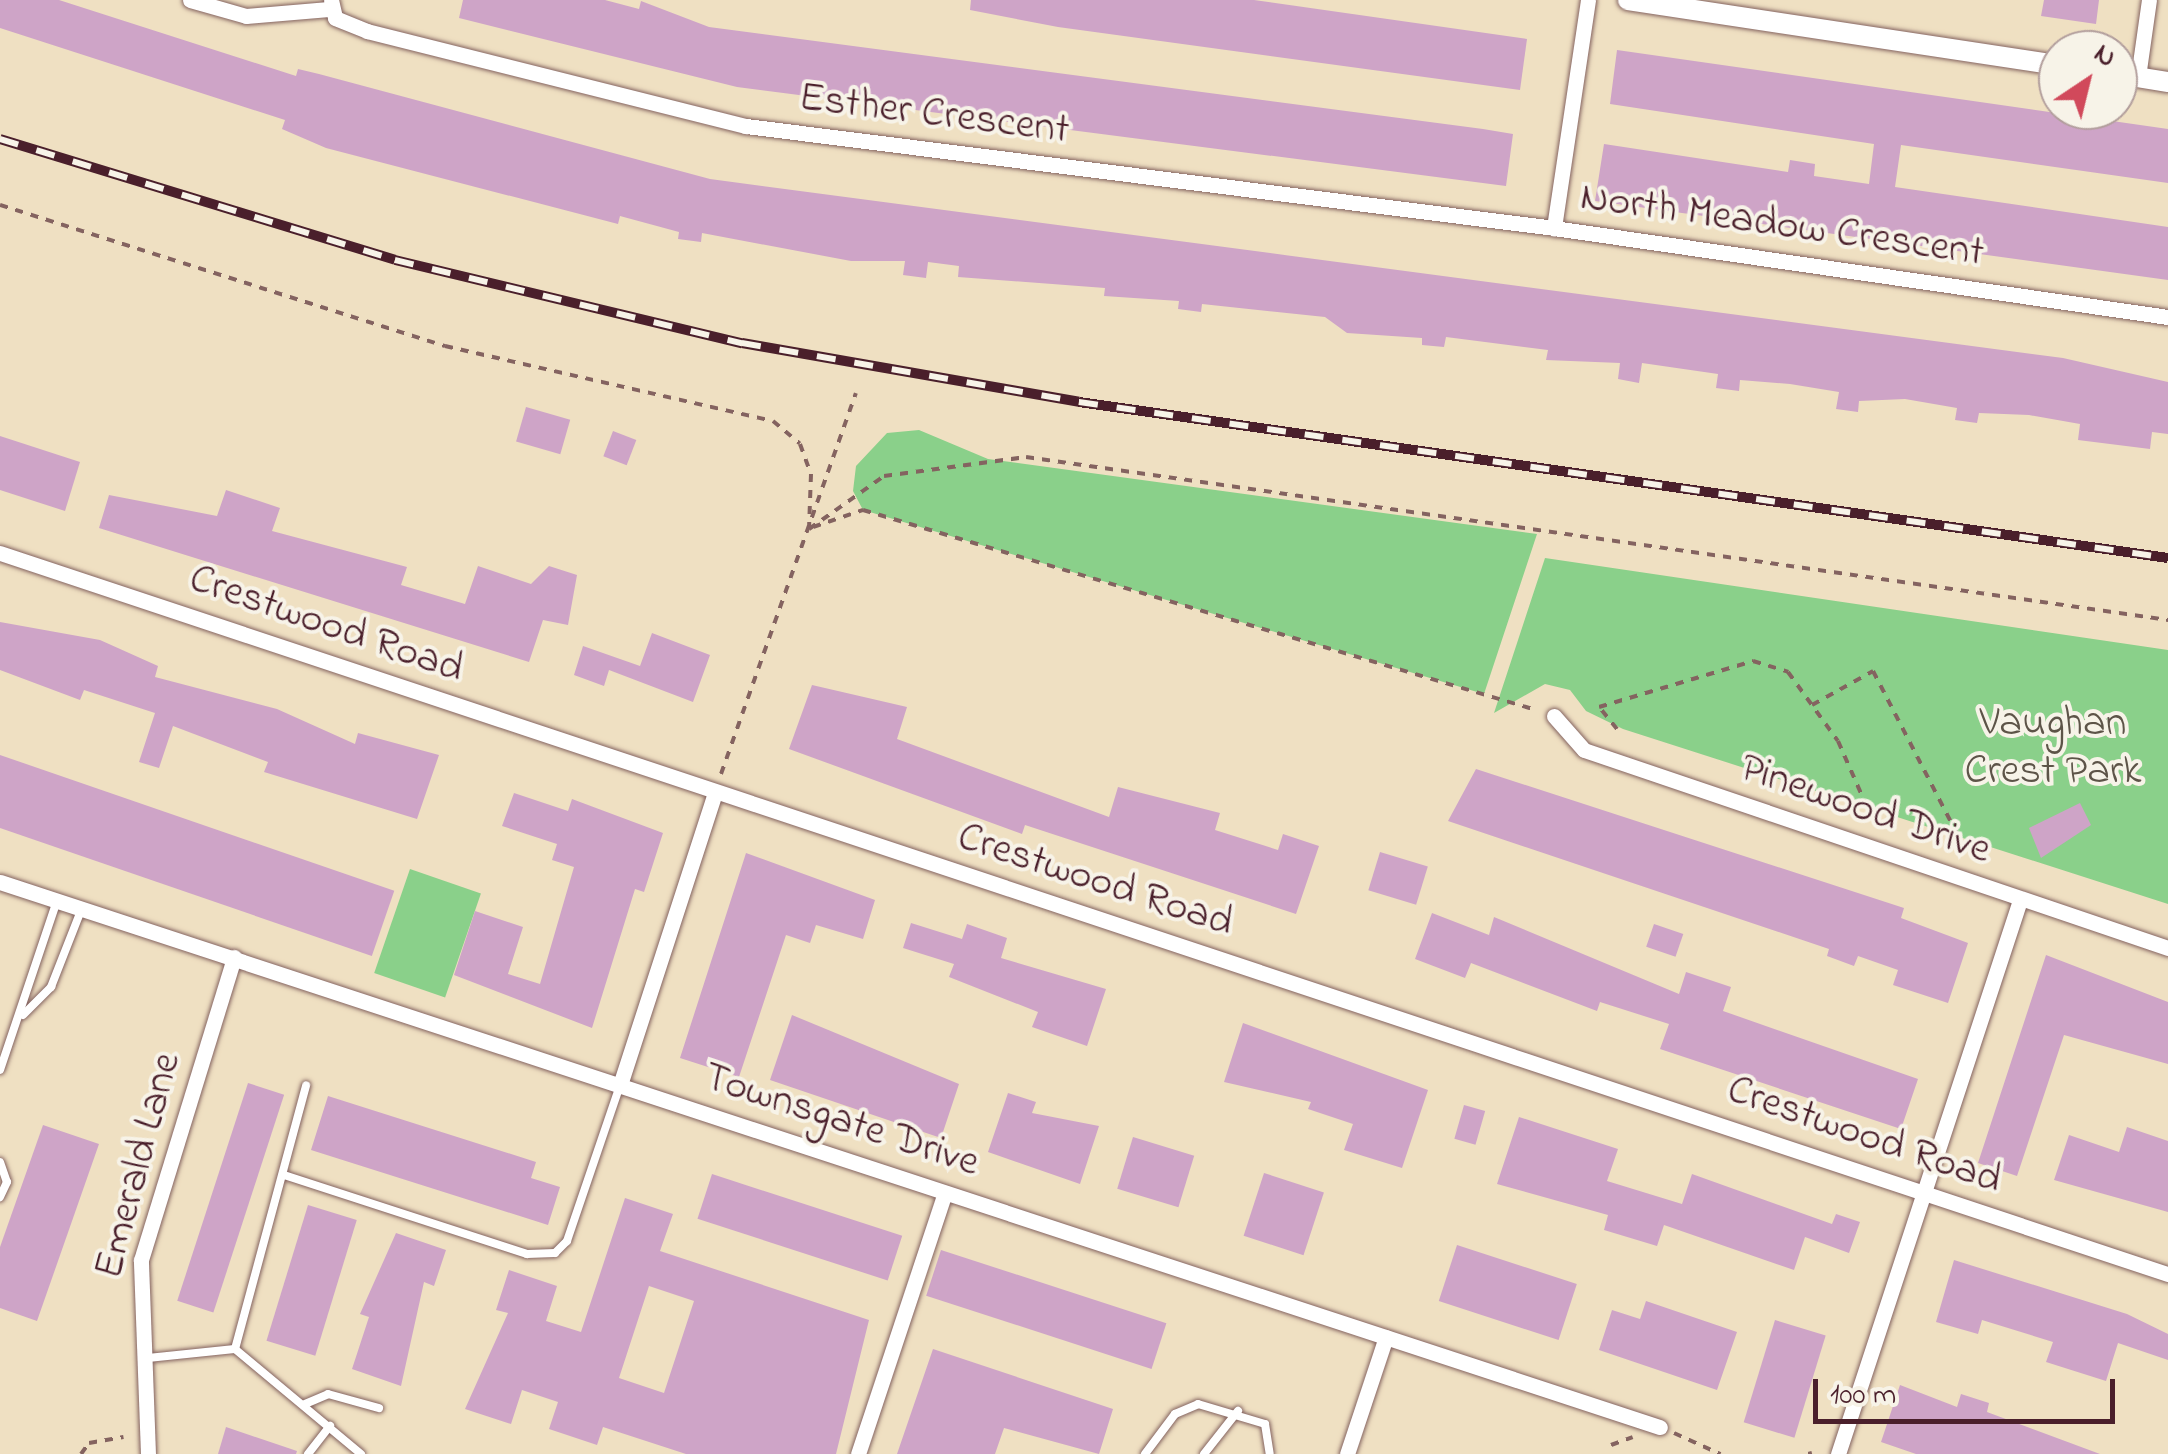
<!DOCTYPE html>
<html>
<head>
<meta charset="utf-8">
<style>
  body { margin:0 }
  #map { position:relative; width:2168px; height:1454px; overflow:hidden; background:#efe0c2; font-family:"Indie Flower",sans-serif }
  div>[style] { position:absolute }
  [style*='--x'] { left:calc(var(--x)*1px); top:calc(var(--y)*1px); width:calc(var(--w)*1px); rotate:calc(var(--a)*1deg) }
  .green>* { inset:0; background:#8ad08a; transform-origin:0 0 }
  .building>* { inset:0; background:#cea4c7; transform-origin:0 0 }
  .path>* { height:4px; margin-top:-2px; transform-origin:0; background:repeating-linear-gradient(90deg,#846360 0 8px,transparent 0 16px) }
  .roads { filter:drop-shadow(0 0 2px #846360) drop-shadow(0 0 2px #846360) }
  .service>* { height:8px; margin:-4px; padding:0 4px; transform-origin:4px; border-radius:4px; background:#fff }
  .minor>* { height:15px; margin:-7.5px; padding:0 7.5px; transform-origin:7.5px; border-radius:7.5px; background:#fff }
  .tertiary>* { height:20px; margin:-10px; padding:0 10px; transform-origin:10px; border-radius:10px; background:#fff }
  .rail>* { height:10px; margin-top:-5px; transform-origin:0; background:repeating-linear-gradient(90deg,#f7f3e8 0 19px,#4a1f2b 0 38px); box-sizing:border-box; border-block:2px solid #4a1f2b }
  span { translate:-50% -50%; white-space:nowrap; text-align:center; line-height:1.15; -webkit-text-stroke:8px #f7f3e8; paint-order:stroke }
  .street-label { font-size:42px; color:#4a1f2b }
  .park-label { font-size:42px; color:#5d5448 }
  .north { position:absolute; left:2038px; top:30px; width:100px; height:100px; box-sizing:border-box; background:#f7f3e8; border:2px solid #b29e9c; border-radius:50%; rotate:35deg; font-size:28px; font-weight:700; line-height:40px; text-align:center; color:#4a1f2b }
  .north::after { content:''; display:block; margin:auto; width:35px; height:45px; background:#d1495b; clip-path:polygon(50% 0,100% 100%,50% 72%,0 100%) }
  .scale { position:absolute; left:1813px; top:1379px; width:302px; height:45px; box-sizing:border-box; border:5px solid #4a1f2b; border-top:0; padding-left:12px; font-size:30px; line-height:35px; white-space:nowrap; color:#4a1f2b; -webkit-text-stroke:8px #f7f3e8; paint-order:stroke }
</style>
</head>
<body>
<div id="map">
  <div class="green">
    <div style="clip-path:polygon(919px 430px,988px 459px,1537px 534px,1484px 694px,863px 510px,853px 491px,856px 466px,887px 433px)"></div>
    <div style="clip-path:polygon(1545px 558px,2168px 650px,2168px 904px,1623px 729px,1586px 711px,1570px 690px,1545px 684px,1494px 713px)"></div>
    <div style="left:410px;top:869px;width:75px;height:110px;rotate:19deg"></div>
  </div>
  <div class="building">
    <div style="clip-path:polygon(0 0,59px 0,296px 76px,298px 69px,319px 74px,710px 179px,2063px 358px,2168px 382px,2168px 434px,2152px 432px,2150px 449px,2078px 440px,2080px 424px,2029px 415px,1979px 413px,1977px 423px,1955px 420px,1957px 408px,1905px 399px,1859px 401px,1858px 412px,1836px 409px,1839px 392px,1790px 384px,1740px 380px,1739px 391px,1716px 388px,1718px 374px,1642px 363px,1639px 383px,1618px 379px,1620px 363px,1546px 360px,1548px 350px,1446px 337px,1444px 347px,1422px 345px,1422px 338px,1347px 333px,1325px 317px,1202px 304px,1201px 312px,1178px 309px,1179px 301px,1104px 296px,1105px 288px,958px 277px,959px 266px,928px 262px,926px 278px,903px 275px,905px 261px,851px 261px,702px 233px,701px 242px,678px 239px,679px 232px,620px 216px,618px 224px,326px 148px,282px 129px,285px 120px,0 28px)"></div>
    <div style="clip-path:polygon(463px 0,605px 0,639px 9px,641px 1px,709px 27px,1483px 129px,1513px 134px,1506px 186px,737px 87px,459px 18px)"></div>
    <div style="clip-path:polygon(971px 0,1254px 0,1527px 39px,1520px 90px,1058px 27px,970px 10px)"></div>
    <div style="clip-path:polygon(2044px 0,2099px 0,2096px 24px,2041px 16px)"></div>
    <div style="clip-path:polygon(1617px 50px,2168px 129px,2168px 183px,1901px 145px,1895px 187px,2168px 227px,2168px 280px,1595px 201px,1604px 144px,1788px 172px,1790px 160px,1815px 164px,1814px 176px,1869px 184px,1874px 144px,1610px 104px)"></div>
    <div style="left:526px;top:407px;width:46px;height:36px;rotate:16deg"></div>
    <div style="left:613px;top:431px;width:25px;height:27px;rotate:21deg"></div>
    <div style="clip-path:polygon(0 436px,80px 462px,65px 511px,0 490px)"></div>
    <div style="clip-path:polygon(226px 490px,280px 508px,272px 531px,407px 567px,401px 585px,465px 604px,478px 566px,531px 584px,549px 566px,577px 575px,568px 625px,543px 620px,529px 662px,99px 528px,109px 495px,217px 516px)"></div>
    <div style="clip-path:polygon(0 622px,100px 640px,158px 666px,155px 677px,277px 709px,355px 744px,358px 733px,439px 755px,417px 819px,264px 772px,268px 762px,173px 726px,159px 768px,139px 762px,155px 713px,84px 690px,80px 700px,0 670px)"></div>
    <div style="clip-path:polygon(652px 633px,710px 655px,693px 702px,609px 670px,604px 686px,574px 675px,583px 646px,640px 666px)"></div>
    <div style="clip-path:polygon(812px 685px,907px 707px,897px 739px,1109px 817px,1118px 787px,1220px 813px,1215px 830px,1278px 850px,1283px 834px,1319px 846px,1296px 914px,1025px 825px,1022px 834px,789px 749px)"></div>
    <div style="left:0;top:755px;width:417px;height:69px;rotate:19deg"></div>
    <div style="clip-path:polygon(1476px 769px,1904px 908px,1901px 918px,1968px 943px,1948px 1003px,1893px 985px,1898px 970px,1858px 956px,1854px 966px,1827px 956px,1829px 949px,1448px 821px)"></div>
    <div style="clip-path:polygon(514px 793px,568px 811px,572px 799px,663px 833px,644px 892px,635px 889px,592px 1028px,454px 975px,475px 911px,523px 927px,508px 974px,540px 984px,574px 867px,552px 860px,557px 844px,502px 826px)"></div>
    <div style="clip-path:polygon(2080px 803px,2091px 825px,2041px 858px,2029px 828px)"></div>
    <div style="left:1380px;top:852px;width:50px;height:40px;rotate:17deg"></div>
    <div style="clip-path:polygon(746px 853px,875px 900px,863px 939px,816px 925px,810px 943px,786px 935px,739px 1077px,680px 1058px)"></div>
    <div style="clip-path:polygon(1432px 913px,1489px 935px,1494px 917px,1679px 994px,1686px 972px,1731px 987px,1723px 1011px,1918px 1079px,1901px 1129px,1660px 1049px,1669px 1024px,1600px 1002px,1597px 1011px,1471px 963px,1465px 978px,1415px 959px)"></div>
    <div style="clip-path:polygon(911px 923px,962px 939px,967px 924px,1007px 938px,1001px 958px,1106px 989px,1087px 1046px,1032px 1027px,1038px 1012px,949px 977px,954px 964px,903px 948px)"></div>
    <div style="left:1654px;top:924px;width:31px;height:24px;rotate:19deg"></div>
    <div style="clip-path:polygon(2046px 955px,2168px 1002px,2168px 1064px,2064px 1035px,2017px 1176px,1978px 1163px)"></div>
    <div style="clip-path:polygon(792px 1015px,959px 1084px,941px 1138px,770px 1080px)"></div>
    <div style="clip-path:polygon(1243px 1023px,1428px 1090px,1402px 1168px,1344px 1150px,1353px 1124px,1308px 1109px,1311px 1102px,1224px 1082px)"></div>
    <div style="left:248px;top:1083px;width:38px;height:229px;rotate:18deg"></div>
    <div style="clip-path:polygon(1008px 1093px,1036px 1102px,1032px 1113px,1099px 1126px,1080px 1184px,988px 1152px)"></div>
    <div style="clip-path:polygon(328px 1096px,536px 1162px,531px 1178px,560px 1187px,548px 1225px,311px 1150px)"></div>
    <div style="left:1464px;top:1105px;width:22px;height:35px;rotate:16deg"></div>
    <div style="clip-path:polygon(1519px 1117px,1618px 1149px,1607px 1181px,1682px 1204px,1692px 1174px,1832px 1224px,1836px 1214px,1860px 1222px,1849px 1253px,1805px 1237px,1794px 1270px,1664px 1225px,1657px 1246px,1604px 1230px,1608px 1215px,1497px 1184px)"></div>
    <div style="clip-path:polygon(43px 1125px,99px 1144px,37px 1321px,0 1308px,0 1247px)"></div>
    <div style="clip-path:polygon(2127px 1127px,2168px 1141px,2168px 1212px,2054px 1180px,2069px 1135px,2119px 1152px)"></div>
    <div style="left:1133px;top:1137px;width:64px;height:54px;rotate:17deg"></div>
    <div style="left:1264px;top:1173px;width:63px;height:66px;rotate:18deg"></div>
    <div style="left:712px;top:1174px;width:200px;height:47px;rotate:18deg"></div>
    <div style="clip-path:polygon(evenodd,625px 1198px,673px 1214px,660px 1251px,869px 1320px,836px 1454px,686px 1454px,603px 1427px,597px 1445px,549px 1429px,558px 1402px,522px 1390px,511px 1424px,465px 1409px,508px 1313px,496px 1310px,509px 1270px,557px 1286px,546px 1321px,581px 1332px,625px 1198px,649px 1286px,694px 1301px,664px 1393px,619px 1378px,649px 1286px)"></div>
    <div style="left:308px;top:1205px;width:51px;height:142px;rotate:17deg"></div>
    <div style="clip-path:polygon(396px 1233px,446px 1250px,434px 1286px,424px 1282px,401px 1386px,352px 1369px,369px 1317px,360px 1314px)"></div>
    <div style="left:1457px;top:1245px;width:126px;height:59px;rotate:18deg"></div>
    <div style="left:941px;top:1250px;width:237px;height:48px;rotate:18deg"></div>
    <div style="clip-path:polygon(1954px 1260px,2127px 1314px,2168px 1334px,2168px 1360px,2118px 1343px,2106px 1381px,2046px 1362px,2053px 1342px,1982px 1320px,1978px 1334px,1936px 1322px)"></div>
    <div style="clip-path:polygon(1646px 1301px,1737px 1332px,1717px 1390px,1599px 1350px,1612px 1310px,1640px 1319px)"></div>
    <div style="left:1775px;top:1320px;width:53px;height:107px;rotate:17deg"></div>
    <div style="clip-path:polygon(933px 1349px,1113px 1409px,1099px 1454px,1004px 1428px,995px 1454px,897px 1454px)"></div>
    <div style="clip-path:polygon(1900px 1385px,1957px 1407px,1961px 1394px,1989px 1403px,1987px 1412px,2100px 1454px,1916px 1454px,1881px 1442px)"></div>
    <div style="clip-path:polygon(226px 1427px,297px 1451px,296px 1454px,218px 1454px)"></div>
  </div>
  <div class="path">
    <div style="--x:0;--y:205;--w:467;--a:17.6"></div>
    <div style="--x:445;--y:346;--w:336;--a:12.9"></div>
    <div style="--x:773;--y:421;--w:35;--a:40"></div>
    <div style="--x:800;--y:444;--w:32;--a:70"></div>
    <div style="--x:811;--y:474;--w:55;--a:92.1"></div>
    <div style="--x:813;--y:527;--w:53;--a:-18.8"></div>
    <div style="--x:863;--y:510;--w:702;--a:16.55"></div>
    <div style="--x:809;--y:529;--w:92;--a:-35.2"></div>
    <div style="--x:884;--y:476;--w:143;--a:-7.6"></div>
    <div style="--x:1026;--y:457;--w:1154;--a:8.12"></div>
    <div style="--x:1812;--y:705;--w:70;--a:-29.1"></div>
    <div style="--x:1873;--y:671;--w:196;--a:62.7"></div>
    <div style="--x:1617;--y:729;--w:28;--a:-129"></div>
    <div style="--x:1599;--y:707;--w:161;--a:-16.6"></div>
    <div style="--x:1753;--y:661;--w:37;--a:17"></div>
    <div style="--x:1788;--y:672;--w:85;--a:54.1"></div>
    <div style="--x:1838;--y:741;--w:80;--a:66.3"></div>
    <div style="--x:721;--y:774;--w:404;--a:-70.5"></div>
    <div style="--x:1674;--y:1433;--w:51;--a:24.5"></div>
    <div style="--x:1611;--y:1445;--w:23;--a:-20"></div>
    <div style="--x:81;--y:1454;--w:14;--a:-54"></div>
    <div style="--x:89;--y:1443;--w:35;--a:-10"></div>
    <div style="--x:1808;--y:1454;--w:4;--a:-14"></div>
  </div>
  <div class="roads">
    <div class="service">
      <div style="--x:23;--y:1015;--w:40;--a:-45"></div>
      <div style="--x:51;--y:987;--w:85;--a:-68.6"></div>
      <div style="--x:0;--y:1070;--w:178;--a:-71.4"></div>
      <div style="--x:0;--y:1162;--w:21;--a:71"></div>
      <div style="--x:7;--y:1182;--w:17;--a:115"></div>
      <div style="--x:284;--y:1175;--w:256;--a:18"></div>
      <div style="--x:527;--y:1254;--w:28;--a:-2"></div>
      <div style="--x:555;--y:1253;--w:17;--a:-45"></div>
      <div style="--x:567;--y:1241;--w:165;--a:-71.2"></div>
      <div style="--x:235;--y:1349;--w:273;--a:-74.9"></div>
      <div style="--x:148;--y:1358;--w:87;--a:-5.9"></div>
      <div style="--x:235;--y:1349;--w:164;--a:39.8"></div>
      <div style="--x:305;--y:1404;--w:25;--a:-23"></div>
      <div style="--x:328;--y:1394;--w:53;--a:15.4"></div>
      <div style="--x:308;--y:1454;--w:36;--a:-52"></div>
      <div style="--x:1145;--y:1454;--w:50;--a:-53.1"></div>
      <div style="--x:1175;--y:1414;--w:25;--a:-23"></div>
      <div style="--x:1198;--y:1404;--w:70;--a:16.6"></div>
      <div style="--x:1265;--y:1424;--w:30;--a:81"></div>
      <div style="--x:1204;--y:1454;--w:55;--a:-51.7"></div>
    </div>
    <div class="minor">
      <div style="--x:190;--y:0;--w:58;--a:15.9"></div>
      <div style="--x:246;--y:16;--w:83;--a:-4.8"></div>
      <div style="--x:331;--y:0;--w:18;--a:77"></div>
      <div style="--x:335;--y:18;--w:35;--a:22"></div>
      <div style="--x:367;--y:31;--w:391;--a:14.1"></div>
      <div style="--x:746;--y:126;--w:814;--a:7.19"></div>
      <div style="--x:1588;--y:0;--w:231;--a:98.5"></div>
      <div style="--x:1554;--y:228;--w:620;--a:8.25"></div>
      <div style="--x:2138;--y:77;--w:78;--a:-81.9"></div>
      <div style="--x:0;--y:553;--w:2285;--a:18.4"></div>
      <div style="--x:1554;--y:716;--w:45;--a:48.6"></div>
      <div style="--x:1584;--y:750;--w:617;--a:18.73"></div>
      <div style="--x:0;--y:882;--w:1747;--a:18.18"></div>
      <div style="--x:620;--y:1085;--w:308;--a:-72"></div>
      <div style="--x:148;--y:1454;--w:194;--a:-92.1"></div>
      <div style="--x:141;--y:1260;--w:317;--a:-72.9"></div>
      <div style="--x:858;--y:1454;--w:275;--a:-71.6"></div>
      <div style="--x:1347;--y:1454;--w:123;--a:-71.6"></div>
      <div style="--x:1838;--y:1454;--w:583;--a:-71.81"></div>
    </div>
    <div class="tertiary">
      <div style="--x:1628;--y:0;--w:435;--a:8.6"></div>
      <div style="--x:2118;--y:74;--w:51;--a:9.1"></div>
    </div>
  </div>
  <div class="rail">
    <div style="--x:0;--y:139;--w:413;--a:17"></div>
    <div style="--x:395;--y:260;--w:357;--a:13.5"></div>
    <div style="--x:742;--y:343;--w:342;--a:9.9"></div>
    <div style="--x:1079;--y:402;--w:1100;--a:8.15"></div>
  </div>
  <div class="street-label">
    <span style="left:934px;top:115px;rotate:7deg">Esther Crescent</span>
    <span style="left:1782px;top:226px;rotate:8deg">North Meadow Crescent</span>
    <span style="left:326px;top:625px;rotate:19deg">Crestwood Road</span>
    <span style="left:1865px;top:810px;rotate:19deg">Pinewood Drive</span>
    <span style="left:1095px;top:881px;rotate:18deg">Crestwood Road</span>
    <span style="left:841px;top:1121px;rotate:18deg">Townsgate Drive</span>
    <span style="left:1864px;top:1136px;rotate:19deg">Crestwood Road</span>
    <span style="left:139px;top:1166px;rotate:-75deg">Emerald Lane</span>
  </div>
  <div class="park-label">
    <span style="left:2053px;top:748px">Vaughan<br>Crest Park</span>
  </div>
  <div class="north">N</div>
  <div class="scale">100 m</div>
</div>
</body>
</html>
